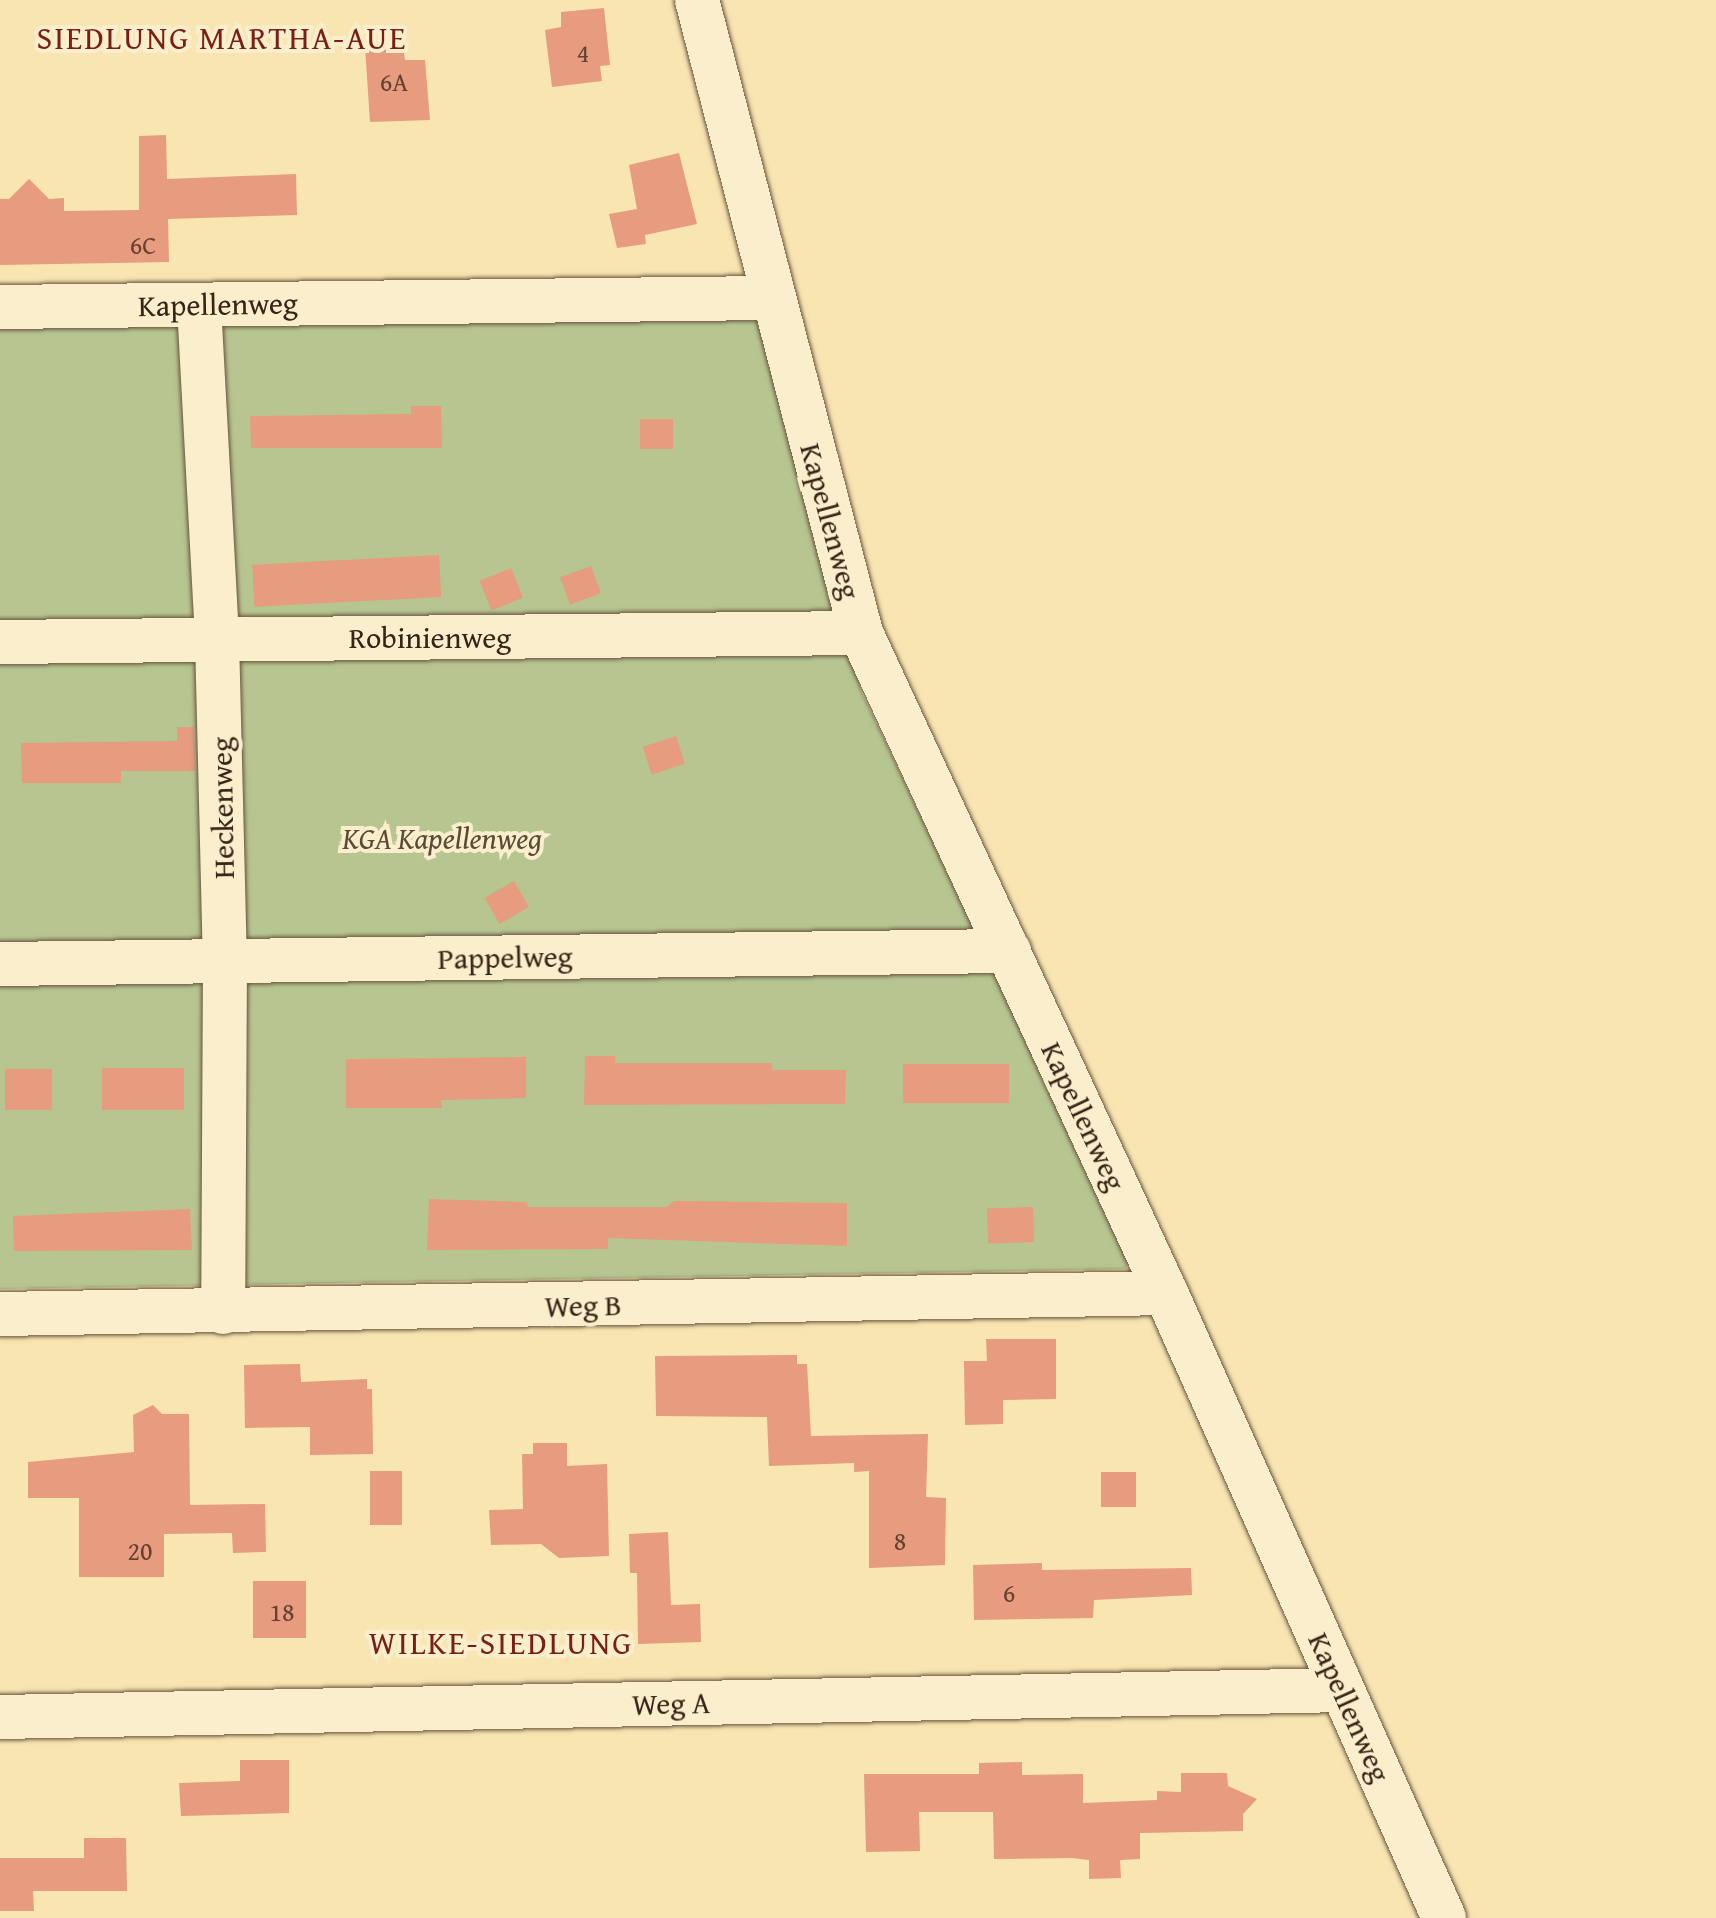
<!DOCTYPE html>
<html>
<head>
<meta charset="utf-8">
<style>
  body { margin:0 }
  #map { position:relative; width:1716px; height:1918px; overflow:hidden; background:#f8e5b1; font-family:"Gentium Book Plus",serif }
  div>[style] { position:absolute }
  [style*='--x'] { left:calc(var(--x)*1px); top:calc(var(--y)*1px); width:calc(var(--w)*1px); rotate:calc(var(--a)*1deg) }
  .green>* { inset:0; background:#b7c691 }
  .building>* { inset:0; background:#e79b7f; transform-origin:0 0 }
  .roads { filter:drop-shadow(0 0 2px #68543e) drop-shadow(0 0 2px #68543e) }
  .minor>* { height:44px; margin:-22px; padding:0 22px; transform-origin:22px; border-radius:22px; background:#faeecc }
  span { translate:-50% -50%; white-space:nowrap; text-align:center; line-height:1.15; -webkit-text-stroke:8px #faeecc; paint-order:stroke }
  .number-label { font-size:26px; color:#644231 }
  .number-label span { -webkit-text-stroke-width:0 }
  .street-label { font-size:30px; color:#382417 }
  .park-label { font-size:30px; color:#584c36; font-style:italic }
  .neighbourhood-label { font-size:32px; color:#7a1f14; letter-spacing:2px }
</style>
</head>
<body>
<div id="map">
  <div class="green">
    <div style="clip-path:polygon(767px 315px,861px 691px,1130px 1256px,1126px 1269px,0 1289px,0 329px)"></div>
  </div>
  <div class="building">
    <div style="clip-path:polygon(604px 8px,610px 65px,600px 66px,602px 81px,552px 87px,545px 30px,561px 27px,561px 12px)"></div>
    <div style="clip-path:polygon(403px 45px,405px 60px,425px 60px,430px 120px,370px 122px,365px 47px)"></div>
    <div style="clip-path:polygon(166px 135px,167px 179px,296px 174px,297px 215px,168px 219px,169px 262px,0 265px,0 199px,9px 199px,29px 179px,49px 199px,64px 198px,64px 211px,139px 210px,139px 136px)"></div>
    <div style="clip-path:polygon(679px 153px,697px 224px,645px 235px,646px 244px,617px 248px,609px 214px,637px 209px,629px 165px)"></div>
    <div style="clip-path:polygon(411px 406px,441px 406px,442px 448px,251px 448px,250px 416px,411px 414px)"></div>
    <div style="left:673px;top:419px;width:30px;height:33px;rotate:90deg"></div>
    <div style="left:439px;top:555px;width:42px;height:187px;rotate:87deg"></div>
    <div style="left:591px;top:566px;width:29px;height:33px;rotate:70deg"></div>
    <div style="left:511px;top:568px;width:32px;height:34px;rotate:68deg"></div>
    <div style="clip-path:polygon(177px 727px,194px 727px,195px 771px,121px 771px,121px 783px,22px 783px,21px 743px,177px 741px)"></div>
    <div style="left:676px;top:736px;width:29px;height:35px;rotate:72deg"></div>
    <div style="left:514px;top:881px;width:30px;height:34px;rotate:60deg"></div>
    <div style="clip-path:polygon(585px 1056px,615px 1056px,615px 1063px,772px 1063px,772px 1070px,846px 1070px,845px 1104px,584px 1105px)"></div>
    <div style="clip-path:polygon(526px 1057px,526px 1098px,441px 1100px,442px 1108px,346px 1108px,346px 1059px)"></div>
    <div style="left:903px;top:1064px;width:106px;height:39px"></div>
    <div style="left:102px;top:1068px;width:82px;height:42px"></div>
    <div style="left:5px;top:1069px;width:47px;height:41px"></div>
    <div style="clip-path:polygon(429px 1199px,527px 1202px,528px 1207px,667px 1207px,674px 1201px,847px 1203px,847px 1246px,608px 1238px,608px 1249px,427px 1250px)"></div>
    <div style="left:1033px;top:1207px;width:35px;height:46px;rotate:88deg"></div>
    <div style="clip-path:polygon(190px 1209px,192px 1250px,14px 1251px,13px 1216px)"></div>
    <div style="clip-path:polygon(986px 1339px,1056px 1339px,1056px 1399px,1003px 1400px,1003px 1424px,965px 1425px,964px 1361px,987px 1361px)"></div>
    <div style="clip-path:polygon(797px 1355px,797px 1364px,807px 1364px,811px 1436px,928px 1434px,926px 1497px,946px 1498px,945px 1565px,869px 1568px,869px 1471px,854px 1472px,854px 1463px,769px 1466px,767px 1417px,656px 1416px,655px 1356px)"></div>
    <div style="clip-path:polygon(300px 1364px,301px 1382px,367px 1379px,367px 1389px,372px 1389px,373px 1454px,310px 1455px,310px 1427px,245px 1428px,244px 1365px)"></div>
    <div style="clip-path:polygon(153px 1405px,162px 1414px,189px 1414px,190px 1505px,265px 1504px,266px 1552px,233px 1553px,232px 1533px,164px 1534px,164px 1577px,79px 1577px,79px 1498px,28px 1498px,28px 1462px,134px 1452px,133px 1415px)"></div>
    <div style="clip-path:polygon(533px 1443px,567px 1443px,567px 1466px,607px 1464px,609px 1556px,559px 1558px,541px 1544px,491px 1545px,489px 1510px,523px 1509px,522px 1454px,533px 1454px)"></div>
    <div style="left:370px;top:1471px;width:32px;height:54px"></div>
    <div style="left:1101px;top:1472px;width:35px;height:35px"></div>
    <div style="clip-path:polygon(668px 1532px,671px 1605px,700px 1604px,701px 1642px,638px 1644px,637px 1573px,630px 1573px,629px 1534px)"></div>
    <div style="clip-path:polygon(1042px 1563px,1042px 1570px,1191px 1568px,1192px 1595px,1094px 1600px,1093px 1618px,974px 1620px,973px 1565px)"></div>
    <div style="left:306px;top:1581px;width:57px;height:53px;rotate:90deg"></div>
    <div style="clip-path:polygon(240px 1760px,289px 1760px,289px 1813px,181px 1816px,179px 1783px,240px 1781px)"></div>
    <div style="clip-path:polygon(1022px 1762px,1022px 1775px,1083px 1774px,1083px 1803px,1157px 1800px,1157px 1791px,1181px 1792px,1181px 1773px,1227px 1773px,1228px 1786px,1257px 1799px,1243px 1814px,1243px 1831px,1140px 1833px,1140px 1859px,1120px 1860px,1121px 1878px,1089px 1879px,1089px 1860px,1072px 1858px,994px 1859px,993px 1812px,919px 1812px,920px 1851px,866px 1852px,864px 1774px,979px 1774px,979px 1763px)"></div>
    <div style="clip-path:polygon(84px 1838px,126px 1838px,127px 1891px,33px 1891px,34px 1911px,0 1911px,0 1858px,84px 1858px)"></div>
  </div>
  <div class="roads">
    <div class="minor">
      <div style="--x:697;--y:0;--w:654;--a:75.47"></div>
      <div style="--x:861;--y:633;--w:727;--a:65.2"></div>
      <div style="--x:1166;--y:1293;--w:684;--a:66.02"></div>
      <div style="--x:199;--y:305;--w:333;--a:86.9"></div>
      <div style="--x:217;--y:638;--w:323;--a:88.6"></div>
      <div style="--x:225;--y:961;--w:351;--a:90.3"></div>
      <div style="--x:0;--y:307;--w:772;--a:-0.67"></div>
      <div style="--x:0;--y:642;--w:861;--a:-0.6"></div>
      <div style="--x:0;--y:964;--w:1009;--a:-0.74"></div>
      <div style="--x:0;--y:1314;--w:1166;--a:-1.03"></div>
      <div style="--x:0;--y:1717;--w:1342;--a:-1.15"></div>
    </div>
  </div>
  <div class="number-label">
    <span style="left:583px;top:53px">4</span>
    <span style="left:394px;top:82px">6A</span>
    <span style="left:143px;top:245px">6C</span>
    <span style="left:900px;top:1541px">8</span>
    <span style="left:140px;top:1551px">20</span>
    <span style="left:1009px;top:1593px">6</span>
    <span style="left:282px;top:1612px">18</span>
  </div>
  <div class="street-label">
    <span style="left:218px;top:304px;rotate:-1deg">Kapellenweg</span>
    <span style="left:831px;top:521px;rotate:75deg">Kapellenweg</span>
    <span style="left:430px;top:637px">Robinienweg</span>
    <span style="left:222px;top:808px;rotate:-91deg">Heckenweg</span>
    <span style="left:505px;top:957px;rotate:-1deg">Pappelweg</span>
    <span style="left:1084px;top:1116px;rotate:65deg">Kapellenweg</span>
    <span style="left:583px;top:1305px;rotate:-1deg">Weg B</span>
    <span style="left:671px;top:1703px;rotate:-1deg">Weg A</span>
    <span style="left:1350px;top:1707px;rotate:66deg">Kapellenweg</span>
  </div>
  <div class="park-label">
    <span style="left:442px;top:838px">KGA Kapellenweg</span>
  </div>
  <div class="neighbourhood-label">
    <span style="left:222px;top:38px">SIEDLUNG MARTHA-AUE</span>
    <span style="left:501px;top:1643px">WILKE-SIEDLUNG</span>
  </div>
</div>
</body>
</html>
